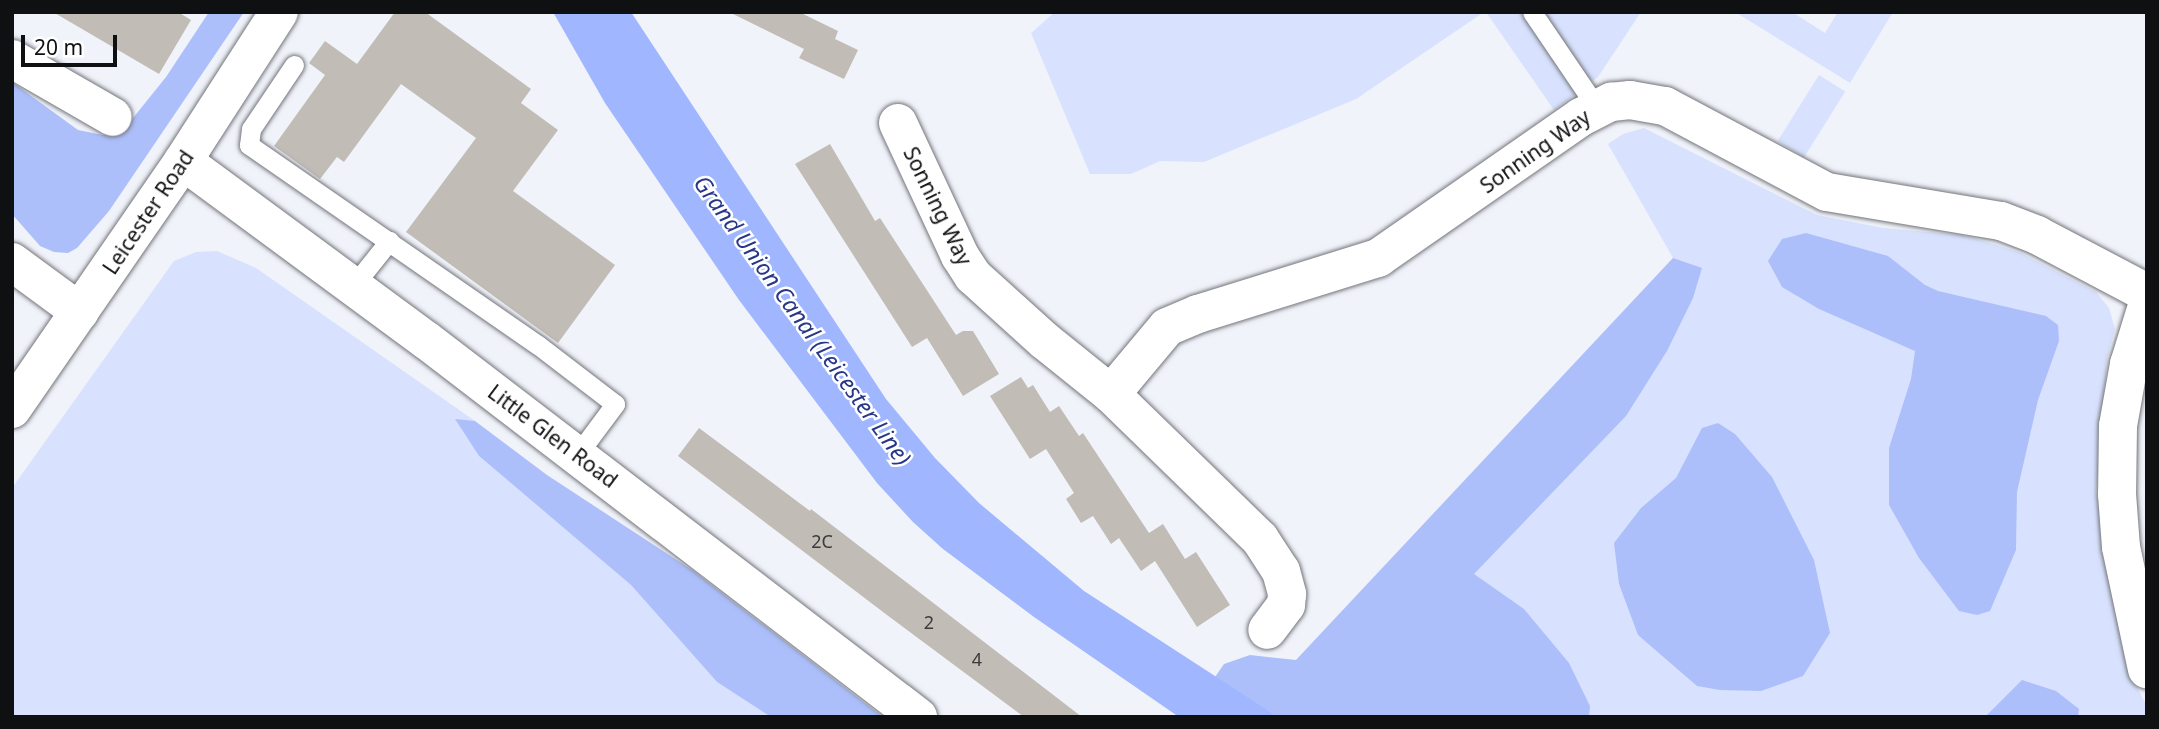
<!DOCTYPE html>
<html>
<head>
<meta charset="utf-8">
<style>
  body { margin:0 }
  #map { position:relative; width:2159px; height:729px; overflow:hidden; background:#f1f3fa; font-family:"Noto Sans",sans-serif }
  div>[style] { position:absolute }
  [style*='--x'] { left:calc(var(--x)*1px); top:calc(var(--y)*1px); width:calc(var(--w)*1px); rotate:calc(var(--a)*1deg) }
  .green>* { inset:0; background:#d8e2fe; transform-origin:0 0 }
  .forest>* { inset:0; background:#acbffa }
  .water>* { inset:0; background:#a0b6ff }
  .building>* { inset:0; background:#c1bcb6 }
  .roads { filter:drop-shadow(0 0 2px #73757b) drop-shadow(0 0 2px #73757b) }
  .lane>* { height:19px; margin:-9.5px; padding:0 9.5px; transform-origin:9.5px; border-radius:9.5px; background:#fff }
  .street>* { height:38px; margin:-19px; padding:0 19px; transform-origin:19px; border-radius:19px; background:#fff }
  .secondary>* { height:38px; margin:-19px; padding:0 19px; transform-origin:19px; border-radius:19px; background:#fff }
  .primary>* { height:38px; margin:-19px; padding:0 19px; transform-origin:19px; border-radius:19px; background:#fff }
  span { translate:-50% -50%; white-space:nowrap; text-align:center; line-height:1.15; -webkit-text-stroke:5px #fff; paint-order:stroke }
  .number-label { font-size:18px; color:#3c3b3b }
  .number-label span { -webkit-text-stroke-width:0 }
  .street-label { font-size:21px; color:#0f1012 }
  .water-label { font-size:23px; color:#273687; font-style:italic }
  .frame { position:absolute; inset:0; border:14px solid #0f1012; pointer-events:none }
  .scale { position:absolute; left:21px; top:35px; width:96px; height:32px; box-sizing:border-box; border:4px solid #0f1012; border-top:0; padding-left:9px; font-size:21px; line-height:24px; white-space:nowrap; color:#0f1012; -webkit-text-stroke:5px #fff; paint-order:stroke }
</style>
</head>
<body>
<div id="map">
  <div class="green">
    <div style="clip-path:polygon(1055px 12px,1484px 12px,1356px 99px,1204px 162px,1160px 161px,1131px 174px,1090px 174px,1031px 33px)"></div>
    <div style="clip-path:polygon(1486px 12px,1641px 12px,1598px 77px,1554px 110px)"></div>
    <div style="clip-path:polygon(1735px 12px,1792px 12px,1825px 33px,1838px 12px,1893px 12px,1850px 83px)"></div>
    <div style="left:1819px;top:75px;width:31px;height:78px;rotate:32deg"></div>
    <div style="clip-path:polygon(1644px 128px,1817px 215px,1883px 228px,1961px 235px,1994px 244px,2021px 253px,2096px 292px,2109px 308px,2115px 329px,2107px 358px,2096px 492px,2132px 678px,2147px 706px,2147px 717px,1278px 717px,1296px 660px,1673px 258px,1608px 144px,1623px 134px)"></div>
    <div style="clip-path:polygon(217px 251px,256px 268px,475px 421px,456px 420px,479px 456px,631px 585px,717px 682px,771px 717px,12px 717px,12px 488px,174px 261px,196px 252px)"></div>
  </div>
  <div class="forest">
    <div style="clip-path:polygon(209px 12px,244px 12px,109px 211px,77px 248px,68px 253px,54px 252px,40px 246px,12px 214px,12px 82px,78px 130px,103px 135px,125px 128px,166px 77px)"></div>
    <div style="clip-path:polygon(1806px 233px,1888px 256px,1925px 285px,1938px 291px,2046px 316px,2058px 325px,2059px 341px,2038px 400px,2017px 492px,2016px 550px,1990px 611px,1977px 615px,1959px 611px,1919px 558px,1889px 505px,1889px 448px,1911px 379px,1915px 351px,1819px 309px,1782px 287px,1768px 261px,1782px 239px)"></div>
    <div style="clip-path:polygon(1673px 258px,1702px 268px,1693px 298px,1667px 351px,1626px 416px,1474px 574px,1524px 609px,1569px 663px,1590px 706px,1589px 717px,1278px 717px,1215px 677px,1224px 664px,1250px 655px,1296px 660px)"></div>
    <div style="clip-path:polygon(455px 419px,475px 421px,547px 475px,692px 570px,883px 717px,771px 717px,717px 682px,631px 585px,479px 456px)"></div>
    <div style="clip-path:polygon(1718px 423px,1735px 434px,1772px 477px,1814px 560px,1830px 633px,1803px 676px,1761px 691px,1720px 690px,1697px 686px,1638px 635px,1619px 584px,1614px 543px,1641px 508px,1676px 478px,1702px 428px)"></div>
    <div style="clip-path:polygon(2022px 680px,2056px 691px,2079px 709px,2078px 717px,1985px 717px)"></div>
  </div>
  <div class="water">
    <div style="clip-path:polygon(553px 12px,631px 12px,886px 399px,935px 458px,979px 503px,1084px 591px,1278px 717px,1179px 717px,1034px 617px,943px 549px,913px 522px,877px 483px,739px 300px,605px 103px)"></div>
  </div>
  <div class="building">
    <div style="clip-path:polygon(53px 12px,178px 12px,191px 20px,159px 74px)"></div>
    <div style="clip-path:polygon(395px 12px,425px 12px,531px 89px,521px 103px,558px 130px,513px 191px,615px 265px,558px 343px,406px 232px,476px 138px,401px 84px,344px 162px,337px 157px,320px 179px,274px 146px,325px 75px,309px 63px,325px 41px,357px 64px)"></div>
    <div style="clip-path:polygon(729px 12px,799px 12px,838px 31px,835px 39px,858px 50px,844px 79px,799px 58px,804px 49px)"></div>
    <div style="clip-path:polygon(830px 144px,875px 221px,880px 218px,956px 335px,963px 331px,973px 331px,999px 374px,963px 396px,927px 338px,912px 347px,795px 164px)"></div>
    <div style="clip-path:polygon(1021px 377px,1028px 388px,1033px 385px,1050px 412px,1059px 406px,1079px 436px,1083px 433px,1149px 533px,1163px 524px,1185px 559px,1196px 552px,1230px 605px,1197px 627px,1155px 561px,1141px 571px,1119px 538px,1111px 544px,1093px 516px,1081px 523px,1066px 499px,1074px 493px,1046px 449px,1030px 459px,990px 396px)"></div>
    <div style="clip-path:polygon(699px 428px,810px 511px,811px 509px,1082px 717px,1024px 717px,887px 615px,678px 456px)"></div>
  </div>
  <div class="roads">
    <div class="lane">
      <div style="--x:1532;--y:12;--w:116;--a:55.9"></div>
      <div style="--x:294;--y:65;--w:77;--a:123.9"></div>
      <div style="--x:251;--y:129;--w:16;--a:97"></div>
      <div style="--x:249;--y:145;--w:351;--a:34.7"></div>
      <div style="--x:538;--y:345;--w:97;--a:37.5"></div>
      <div style="--x:615;--y:404;--w:64;--a:126.7"></div>
      <div style="--x:353;--y:286;--w:58;--a:-51.3"></div>
    </div>
    <div class="street">
      <div style="--x:12;--y:59;--w:116;--a:29.9"></div>
      <div style="--x:898;--y:123;--w:147;--a:65"></div>
      <div style="--x:960;--y:256;--w:24;--a:57"></div>
      <div style="--x:973;--y:276;--w:97;--a:42.1"></div>
      <div style="--x:1045;--y:341;--w:85;--a:38.8"></div>
      <div style="--x:1111;--y:394;--w:87;--a:-50.1"></div>
      <div style="--x:1167;--y:327;--w:34;--a:-23"></div>
      <div style="--x:1198;--y:314;--w:189;--a:-17.3"></div>
      <div style="--x:1378;--y:258;--w:247;--a:-34.8"></div>
      <div style="--x:1581;--y:117;--w:34;--a:-27"></div>
      <div style="--x:1611;--y:102;--w:19;--a:-6"></div>
      <div style="--x:1630;--y:100;--w:36;--a:10"></div>
      <div style="--x:1665;--y:106;--w:183;--a:28"></div>
      <div style="--x:1827;--y:192;--w:176;--a:9.5"></div>
      <div style="--x:2001;--y:221;--w:39;--a:21"></div>
      <div style="--x:2037;--y:235;--w:124;--a:27.8"></div>
      <div style="--x:12;--y:262;--w:84;--a:36.3"></div>
      <div style="--x:2147;--y:306;--w:61;--a:107.2"></div>
      <div style="--x:2129;--y:364;--w:63;--a:100.1"></div>
      <div style="--x:2118;--y:426;--w:68;--a:90.8"></div>
      <div style="--x:2117;--y:494;--w:53;--a:85.7"></div>
      <div style="--x:2121;--y:547;--w:125;--a:78"></div>
      <div style="--x:1111;--y:394;--w:208;--a:44.2"></div>
      <div style="--x:1260;--y:539;--w:38;--a:57"></div>
      <div style="--x:1281;--y:571;--w:24;--a:75"></div>
      <div style="--x:1287;--y:594;--w:11;--a:95"></div>
      <div style="--x:1286;--y:605;--w:31;--a:127"></div>
    </div>
    <div class="secondary">
      <div style="--x:183;--y:161;--w:302;--a:36.4"></div>
      <div style="--x:426;--y:340;--w:620;--a:37.46"></div>
    </div>
    <div class="primary">
      <div style="--x:12;--y:409;--w:301;--a:-55.4"></div>
      <div style="--x:183;--y:161;--w:177;--a:-57.2"></div>
    </div>
  </div>
  <div class="number-label">
    <span style="left:822px;top:541px">2C</span>
    <span style="left:929px;top:622px">2</span>
    <span style="left:977px;top:659px">4</span>
  </div>
  <div class="street-label">
    <span style="left:1535px;top:151px;rotate:-35deg">Sonning Way</span>
    <span style="left:938px;top:206px;rotate:64deg">Sonning Way</span>
    <span style="left:148px;top:212px;rotate:-56deg">Leicester Road</span>
    <span style="left:553px;top:436px;rotate:37deg">Little Glen Road</span>
  </div>
  <div class="water-label">
    <span style="left:803px;top:320px;rotate:54deg">Grand Union Canal (Leicester Line)</span>
  </div>
  <div class="frame"></div>
  <div class="scale">20 m</div>
</div>
</body>
</html>
